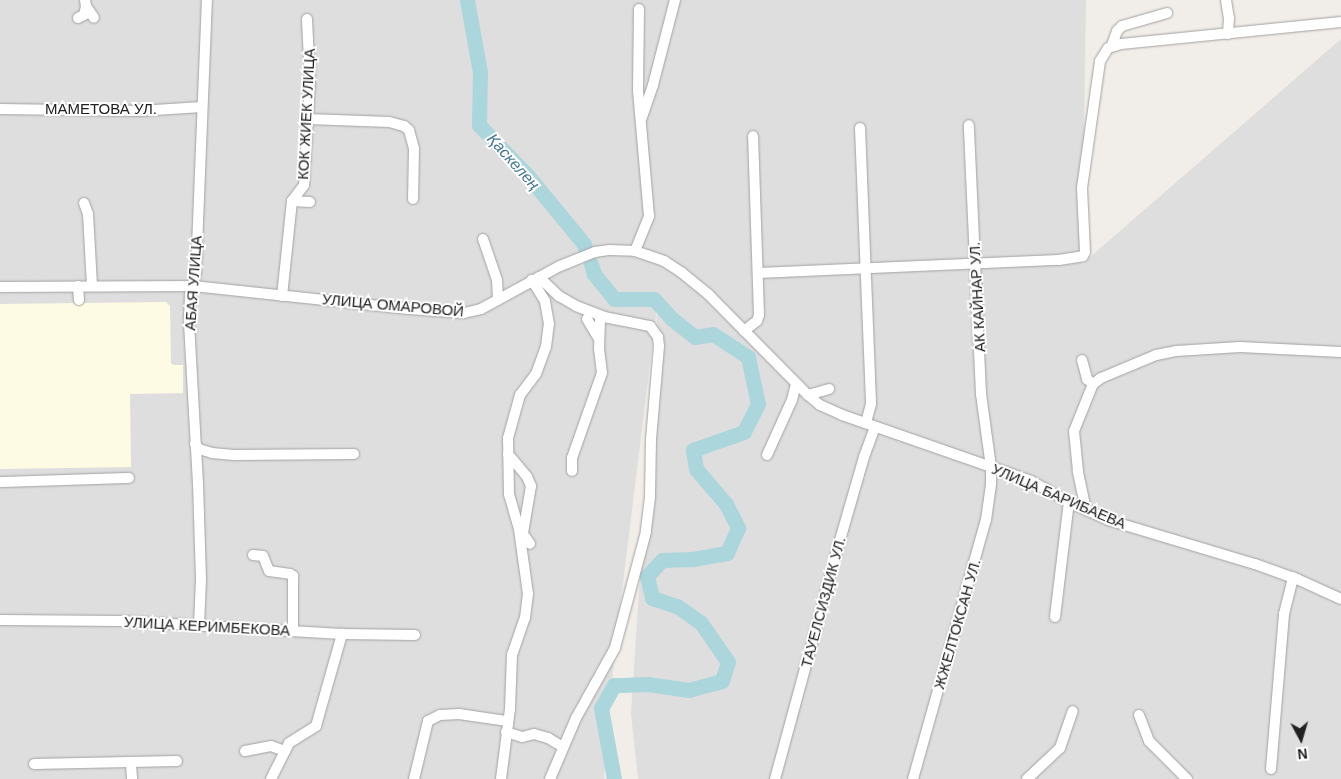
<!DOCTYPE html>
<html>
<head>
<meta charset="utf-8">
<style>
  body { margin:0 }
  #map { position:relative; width:1341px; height:779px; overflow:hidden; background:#f1ede8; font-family:Arial,sans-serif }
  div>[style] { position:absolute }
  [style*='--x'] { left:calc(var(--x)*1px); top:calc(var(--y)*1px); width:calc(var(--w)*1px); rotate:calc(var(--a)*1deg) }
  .residential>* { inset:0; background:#dfdede }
  .education>* { inset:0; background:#fefbe4 }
  .river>* { height:15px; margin:-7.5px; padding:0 7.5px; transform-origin:7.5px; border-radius:7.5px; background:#abd6dc }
  .roads { filter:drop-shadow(0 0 1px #a2a2a2) drop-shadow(0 0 1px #a2a2a2) }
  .minor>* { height:10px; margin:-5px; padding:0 5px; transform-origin:5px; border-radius:5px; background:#fff }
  span { translate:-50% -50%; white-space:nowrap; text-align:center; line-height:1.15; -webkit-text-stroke:4px #fff; paint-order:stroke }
  .street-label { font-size:15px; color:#212121 }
  .water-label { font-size:16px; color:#477896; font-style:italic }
  .north { position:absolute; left:1276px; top:714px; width:50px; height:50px; -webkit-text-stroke:4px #fff; paint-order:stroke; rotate:174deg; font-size:14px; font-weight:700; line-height:20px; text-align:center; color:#212121 }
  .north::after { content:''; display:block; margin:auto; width:18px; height:22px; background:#212121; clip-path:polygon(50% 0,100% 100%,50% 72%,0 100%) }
</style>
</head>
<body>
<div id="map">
  <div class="residential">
    <div style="clip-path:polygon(0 0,1086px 0,1082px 264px,1341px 39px,1341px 779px,638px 779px,631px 714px,658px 299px,615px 648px,604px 779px,0 779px)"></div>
  </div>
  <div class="education">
    <div style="clip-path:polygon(166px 302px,170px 306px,171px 363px,173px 365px,183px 365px,183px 393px,130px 394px,131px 467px,0 469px,0 304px)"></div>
  </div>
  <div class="river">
    <div style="--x:467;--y:0;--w:73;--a:79.8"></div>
    <div style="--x:480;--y:72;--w:53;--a:91.1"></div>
    <div style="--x:479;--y:125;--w:71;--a:46.1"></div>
    <div style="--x:528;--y:176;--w:88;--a:50.5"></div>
    <div style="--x:584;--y:244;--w:7;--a:74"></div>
    <div style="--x:591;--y:264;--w:10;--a:73"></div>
    <div style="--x:594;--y:274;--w:32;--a:51"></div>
    <div style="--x:614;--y:299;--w:40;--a:0"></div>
    <div style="--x:654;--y:299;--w:27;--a:48"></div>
    <div style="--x:672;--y:319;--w:29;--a:38"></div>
    <div style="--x:695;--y:337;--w:18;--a:-9"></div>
    <div style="--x:713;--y:334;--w:42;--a:33.3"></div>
    <div style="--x:748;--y:357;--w:48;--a:78"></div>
    <div style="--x:758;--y:404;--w:31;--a:117"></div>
    <div style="--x:744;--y:432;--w:54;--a:160.6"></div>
    <div style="--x:693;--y:450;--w:19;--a:81"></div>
    <div style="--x:696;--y:469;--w:46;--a:49.4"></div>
    <div style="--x:726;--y:504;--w:27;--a:63"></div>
    <div style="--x:738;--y:528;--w:27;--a:114"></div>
    <div style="--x:727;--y:553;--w:36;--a:170"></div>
    <div style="--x:692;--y:559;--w:30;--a:178"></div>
    <div style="--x:662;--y:560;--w:22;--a:133"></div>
    <div style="--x:647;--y:576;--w:23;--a:77"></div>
    <div style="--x:652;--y:598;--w:26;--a:18"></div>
    <div style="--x:677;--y:606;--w:29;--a:35"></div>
    <div style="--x:701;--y:623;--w:47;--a:55.3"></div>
    <div style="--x:728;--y:662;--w:20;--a:108"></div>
    <div style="--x:722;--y:681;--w:34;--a:165"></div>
    <div style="--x:689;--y:690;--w:41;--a:-171.7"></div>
    <div style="--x:648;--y:684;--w:34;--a:178"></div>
    <div style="--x:614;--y:685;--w:26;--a:119"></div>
    <div style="--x:601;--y:708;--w:72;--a:79.6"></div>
  </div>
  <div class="roads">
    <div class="minor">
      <div style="--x:85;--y:0;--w:6;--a:81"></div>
      <div style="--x:86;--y:6;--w:14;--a:56"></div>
      <div style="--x:1226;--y:0;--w:18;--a:81"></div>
      <div style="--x:1229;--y:18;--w:16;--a:94"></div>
      <div style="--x:78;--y:18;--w:7;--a:-27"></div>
      <div style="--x:84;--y:15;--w:9;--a:-77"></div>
      <div style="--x:1112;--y:45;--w:15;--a:-70"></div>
      <div style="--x:1117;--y:31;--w:7;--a:-45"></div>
      <div style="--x:1122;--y:26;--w:47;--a:-16.1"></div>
      <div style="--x:0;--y:109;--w:139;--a:0.8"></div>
      <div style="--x:139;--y:111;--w:63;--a:-3.6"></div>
      <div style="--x:642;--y:117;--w:34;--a:-71"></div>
      <div style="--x:653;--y:85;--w:88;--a:-75.5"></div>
      <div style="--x:308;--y:119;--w:81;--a:2.1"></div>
      <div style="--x:389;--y:122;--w:16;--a:15"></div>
      <div style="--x:404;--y:126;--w:6;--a:39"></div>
      <div style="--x:409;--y:130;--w:20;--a:75"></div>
      <div style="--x:414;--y:149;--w:50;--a:91.1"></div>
      <div style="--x:860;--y:128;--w:276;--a:87.7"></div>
      <div style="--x:871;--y:404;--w:20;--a:105"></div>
      <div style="--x:292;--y:201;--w:18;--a:3"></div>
      <div style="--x:84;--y:203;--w:12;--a:70"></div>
      <div style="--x:88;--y:214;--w:72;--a:86.8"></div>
      <div style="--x:483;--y:239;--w:43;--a:71.1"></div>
      <div style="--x:497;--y:280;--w:20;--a:87"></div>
      <div style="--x:635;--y:251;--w:38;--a:-68"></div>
      <div style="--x:649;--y:216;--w:126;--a:-95"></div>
      <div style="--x:638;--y:90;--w:81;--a:-89.3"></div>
      <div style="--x:758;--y:273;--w:301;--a:-2.5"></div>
      <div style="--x:1059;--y:260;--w:24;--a:-9"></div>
      <div style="--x:1083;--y:256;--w:4;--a:-63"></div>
      <div style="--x:1085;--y:252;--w:64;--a:-92.7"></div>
      <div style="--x:1082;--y:188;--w:128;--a:-81.9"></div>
      <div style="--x:1100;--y:61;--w:15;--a:-58"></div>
      <div style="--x:1108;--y:48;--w:14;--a:-17"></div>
      <div style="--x:1121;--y:44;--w:221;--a:-5.7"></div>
      <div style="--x:539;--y:277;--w:28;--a:44"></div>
      <div style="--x:559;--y:296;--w:20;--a:30"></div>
      <div style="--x:576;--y:306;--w:30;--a:21"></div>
      <div style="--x:604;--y:317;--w:47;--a:11.1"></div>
      <div style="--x:650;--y:326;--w:14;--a:54"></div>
      <div style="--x:658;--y:337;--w:9;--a:84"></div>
      <div style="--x:659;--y:346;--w:93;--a:94.9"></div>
      <div style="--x:651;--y:439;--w:58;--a:91"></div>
      <div style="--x:650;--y:497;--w:35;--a:97"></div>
      <div style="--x:646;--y:532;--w:120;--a:105"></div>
      <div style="--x:615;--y:648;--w:80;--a:119.1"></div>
      <div style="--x:576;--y:718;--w:66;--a:113.1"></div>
      <div style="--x:78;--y:286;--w:14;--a:86"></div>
      <div style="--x:0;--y:287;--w:193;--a:-0.3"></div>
      <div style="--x:193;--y:286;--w:217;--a:6.1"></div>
      <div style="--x:409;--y:309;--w:55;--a:4.2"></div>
      <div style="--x:464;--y:313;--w:17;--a:-13"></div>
      <div style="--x:481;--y:309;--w:90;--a:-28.6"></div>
      <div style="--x:560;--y:266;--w:38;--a:-22"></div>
      <div style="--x:595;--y:252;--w:15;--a:-8"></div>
      <div style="--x:610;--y:250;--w:25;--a:2"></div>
      <div style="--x:635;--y:251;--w:31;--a:19"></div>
      <div style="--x:664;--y:261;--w:20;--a:33"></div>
      <div style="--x:681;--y:272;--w:35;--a:39"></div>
      <div style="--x:708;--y:294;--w:142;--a:45.3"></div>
      <div style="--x:808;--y:395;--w:16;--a:40"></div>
      <div style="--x:820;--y:405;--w:24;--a:24"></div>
      <div style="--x:842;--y:415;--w:200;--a:19.2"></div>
      <div style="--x:1031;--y:481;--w:43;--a:28.9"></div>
      <div style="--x:1069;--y:502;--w:43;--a:24.8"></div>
      <div style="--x:1108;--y:520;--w:153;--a:16.7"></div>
      <div style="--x:1255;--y:564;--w:45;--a:19.7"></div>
      <div style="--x:1297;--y:579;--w:48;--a:24.4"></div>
      <div style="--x:282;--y:296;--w:96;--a:-84"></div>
      <div style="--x:292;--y:201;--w:20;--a:-53"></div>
      <div style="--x:304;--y:185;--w:104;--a:-86.7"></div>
      <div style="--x:310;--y:81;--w:62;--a:-92.8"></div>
      <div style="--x:587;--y:319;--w:23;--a:59"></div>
      <div style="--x:744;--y:331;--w:16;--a:-38"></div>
      <div style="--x:757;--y:321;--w:6;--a:-72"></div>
      <div style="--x:759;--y:315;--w:179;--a:-91.9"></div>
      <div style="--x:1082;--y:360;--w:20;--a:75"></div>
      <div style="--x:1087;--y:379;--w:8;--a:40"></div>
      <div style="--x:808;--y:395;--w:22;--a:-16"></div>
      <div style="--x:195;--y:444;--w:6;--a:51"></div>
      <div style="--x:199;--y:449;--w:14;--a:17"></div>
      <div style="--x:212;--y:453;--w:22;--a:5"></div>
      <div style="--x:234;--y:455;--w:120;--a:-0.5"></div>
      <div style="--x:508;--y:454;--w:30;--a:50"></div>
      <div style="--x:527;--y:477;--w:10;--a:66"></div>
      <div style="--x:531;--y:486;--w:48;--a:99.7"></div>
      <div style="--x:767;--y:455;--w:60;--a:-65.6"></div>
      <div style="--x:792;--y:400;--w:16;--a:-76"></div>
      <div style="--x:572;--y:471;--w:13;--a:-90"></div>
      <div style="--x:572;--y:458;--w:90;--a:-70.6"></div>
      <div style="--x:602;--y:373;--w:24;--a:-97"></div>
      <div style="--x:599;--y:349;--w:33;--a:-88"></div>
      <div style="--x:0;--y:482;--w:129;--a:-1.8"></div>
      <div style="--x:1086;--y:510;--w:40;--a:-102"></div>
      <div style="--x:1078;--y:471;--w:40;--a:-95.7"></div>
      <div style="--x:1074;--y:431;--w:51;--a:-68"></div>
      <div style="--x:1093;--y:384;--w:10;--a:-37"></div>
      <div style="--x:1101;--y:378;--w:60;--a:-22.7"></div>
      <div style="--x:1156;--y:355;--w:20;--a:-11"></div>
      <div style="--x:1176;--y:351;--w:64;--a:-3.6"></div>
      <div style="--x:1240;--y:347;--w:101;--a:2.8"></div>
      <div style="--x:520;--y:530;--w:17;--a:54"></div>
      <div style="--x:253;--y:555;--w:10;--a:6"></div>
      <div style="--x:263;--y:556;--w:16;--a:68"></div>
      <div style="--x:269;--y:571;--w:21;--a:8"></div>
      <div style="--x:290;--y:574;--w:4;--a:34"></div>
      <div style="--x:293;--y:576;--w:54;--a:90"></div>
      <div style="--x:1055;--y:617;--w:116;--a:-83.1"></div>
      <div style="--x:0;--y:620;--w:121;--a:0.5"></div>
      <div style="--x:121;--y:621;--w:221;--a:3.4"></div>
      <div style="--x:342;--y:634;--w:73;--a:0.8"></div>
      <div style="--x:199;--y:625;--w:46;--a:-87.5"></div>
      <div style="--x:201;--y:579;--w:95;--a:-91.8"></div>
      <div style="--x:198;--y:484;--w:162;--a:-93.2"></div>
      <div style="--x:189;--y:322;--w:27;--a:-88"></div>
      <div style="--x:190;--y:295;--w:24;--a:-75"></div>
      <div style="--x:196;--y:272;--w:272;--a:-87.7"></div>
      <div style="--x:1139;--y:715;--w:28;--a:69"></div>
      <div style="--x:1149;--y:741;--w:54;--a:45"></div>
      <div style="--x:506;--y:732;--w:17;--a:17"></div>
      <div style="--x:522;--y:737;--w:12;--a:-14"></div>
      <div style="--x:534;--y:734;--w:15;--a:16"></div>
      <div style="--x:548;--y:738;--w:17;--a:31"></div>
      <div style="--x:245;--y:751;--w:26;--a:-11"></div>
      <div style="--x:271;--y:746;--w:15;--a:20"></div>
      <div style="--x:34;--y:764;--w:143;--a:-1.2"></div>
      <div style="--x:131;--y:764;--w:15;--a:86"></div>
      <div style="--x:1271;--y:769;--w:156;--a:-85.2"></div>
      <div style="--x:1284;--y:614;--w:38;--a:-76"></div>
      <div style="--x:271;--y:779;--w:40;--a:-63.4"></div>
      <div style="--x:289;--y:743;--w:32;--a:-32"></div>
      <div style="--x:316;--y:726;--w:96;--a:-74.2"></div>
      <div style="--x:414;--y:779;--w:60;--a:-76.4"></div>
      <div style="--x:428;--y:721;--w:13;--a:-27"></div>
      <div style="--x:440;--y:715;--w:19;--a:-3"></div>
      <div style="--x:459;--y:714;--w:49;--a:8.3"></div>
      <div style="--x:501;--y:779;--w:71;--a:-82.7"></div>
      <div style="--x:510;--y:709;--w:54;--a:-87.9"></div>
      <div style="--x:512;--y:655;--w:39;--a:-71"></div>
      <div style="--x:525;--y:618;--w:24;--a:-83"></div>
      <div style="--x:528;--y:594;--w:66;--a:-97.9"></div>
      <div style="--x:519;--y:529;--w:35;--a:-106"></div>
      <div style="--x:509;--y:495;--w:57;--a:-91"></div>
      <div style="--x:508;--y:438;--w:45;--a:-74.4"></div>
      <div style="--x:520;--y:395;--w:26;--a:-53"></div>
      <div style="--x:536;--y:374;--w:29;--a:-70"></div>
      <div style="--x:546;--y:347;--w:23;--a:-83"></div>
      <div style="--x:549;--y:324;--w:23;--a:-100"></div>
      <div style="--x:545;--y:301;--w:25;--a:-122"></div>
      <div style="--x:775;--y:779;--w:233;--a:-74.8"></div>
      <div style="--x:836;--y:554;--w:101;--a:-73.9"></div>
      <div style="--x:864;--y:457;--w:32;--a:-70"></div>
      <div style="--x:913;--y:779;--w:269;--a:-74.3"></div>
      <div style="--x:986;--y:520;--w:36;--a:-82"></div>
      <div style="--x:991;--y:484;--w:17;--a:-90"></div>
      <div style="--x:991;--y:467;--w:74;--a:-97.8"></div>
      <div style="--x:981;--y:394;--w:269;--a:-92.6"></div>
      <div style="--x:1027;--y:779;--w:45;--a:-43.2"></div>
      <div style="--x:1060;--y:748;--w:39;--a:-71"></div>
    </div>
  </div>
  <div class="street-label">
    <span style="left:101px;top:109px">МАМЕТОВА УЛ.</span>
    <span style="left:306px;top:114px;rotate:-87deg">КОК ЖИЕК УЛИЦА</span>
    <span style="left:193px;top:283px;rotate:-86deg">АБАЯ УЛИЦА</span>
    <span style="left:977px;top:297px;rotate:-93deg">АК КАЙНАР УЛ.</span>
    <span style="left:393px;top:305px;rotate:5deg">УЛИЦА ОМАРОВОЙ</span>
    <span style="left:1059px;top:496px;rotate:23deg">УЛИЦА БАРИБАЕВА</span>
    <span style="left:823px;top:602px;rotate:-75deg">ТАУЕЛСИЗДИК УЛ.</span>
    <span style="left:957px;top:624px;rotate:-74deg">ЖЖЕЛТОКСАН УЛ.</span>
    <span style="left:207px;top:626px;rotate:3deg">УЛИЦА КЕРИМБЕКОВА</span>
  </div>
  <div class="water-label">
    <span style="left:513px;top:162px;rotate:48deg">Қаскелең</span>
  </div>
  <div class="north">N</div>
</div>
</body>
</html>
